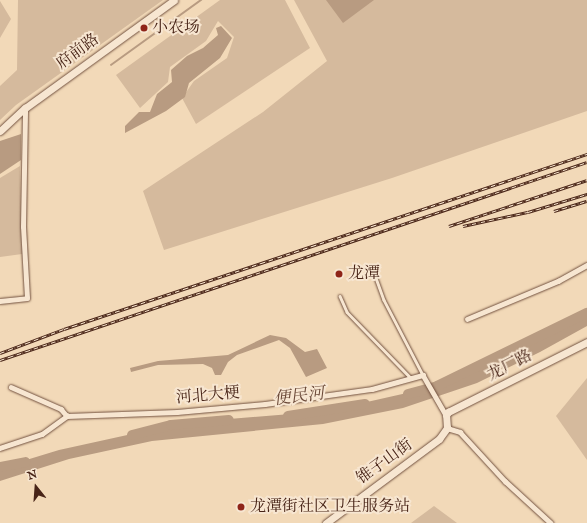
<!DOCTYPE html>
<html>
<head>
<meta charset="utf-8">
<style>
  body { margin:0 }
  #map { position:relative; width:587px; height:523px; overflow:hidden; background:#f2d9b8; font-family:"IM FELL English","Noto Serif SC",serif }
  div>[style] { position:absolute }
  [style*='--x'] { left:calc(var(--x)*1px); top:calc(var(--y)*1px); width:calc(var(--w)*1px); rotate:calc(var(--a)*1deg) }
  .green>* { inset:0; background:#d5ba9d }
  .water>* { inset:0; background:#b89b81 }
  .stream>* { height:1.5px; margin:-0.75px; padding:0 0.75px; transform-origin:0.75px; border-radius:0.75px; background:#b89b81 }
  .river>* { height:10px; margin:-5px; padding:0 5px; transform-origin:5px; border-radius:5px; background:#b89b81 }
  .roads { filter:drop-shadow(0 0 1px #72513f) drop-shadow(0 0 1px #72513f) }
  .lane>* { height:2.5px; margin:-1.25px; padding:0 1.25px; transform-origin:1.25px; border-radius:1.25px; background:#f7e6d1 }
  .street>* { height:4.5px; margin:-2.25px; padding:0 2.25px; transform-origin:2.25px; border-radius:2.25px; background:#f7e6d1 }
  .secondary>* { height:7px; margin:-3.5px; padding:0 3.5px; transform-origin:3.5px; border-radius:3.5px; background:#f7e6d1 }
  .rail>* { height:3px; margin-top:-1.5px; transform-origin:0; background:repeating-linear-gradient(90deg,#f7e6d1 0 4.5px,#482417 0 9px); box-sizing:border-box; border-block:1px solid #482417 }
  .dots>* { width:11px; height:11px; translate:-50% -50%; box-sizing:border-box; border:2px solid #f7e6d1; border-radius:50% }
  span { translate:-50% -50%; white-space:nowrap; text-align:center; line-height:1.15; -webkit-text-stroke:4px #f7e6d1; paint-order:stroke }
  .poi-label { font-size:16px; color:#482417 }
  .left { translate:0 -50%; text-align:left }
  .street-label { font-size:16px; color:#482417 }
  .water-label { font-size:17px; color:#6a4837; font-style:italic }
  .north { position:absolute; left:16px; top:467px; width:40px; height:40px; -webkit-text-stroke:3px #f7e6d1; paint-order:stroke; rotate:343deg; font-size:11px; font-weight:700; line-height:16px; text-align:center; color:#482417 }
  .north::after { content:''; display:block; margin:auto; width:14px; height:18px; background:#482417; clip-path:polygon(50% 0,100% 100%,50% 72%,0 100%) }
</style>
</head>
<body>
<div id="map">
  <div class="green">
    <div style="clip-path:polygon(18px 0,163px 0,16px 105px,0 120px,0 86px,17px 70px)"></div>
    <div style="clip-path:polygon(220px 0,285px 0,310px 48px,196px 124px,182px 98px,194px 81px,227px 58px,234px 37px,218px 21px,206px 41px,170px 67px,168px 82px,140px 108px,116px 75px)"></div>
    <div style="clip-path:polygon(294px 0,587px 0,587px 111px,392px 178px,164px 250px,143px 191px,263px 112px,327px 61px)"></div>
    <div style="clip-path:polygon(0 1px,11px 19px,0 38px,0 54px)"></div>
    <div style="clip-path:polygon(20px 166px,22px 254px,0 257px,0 178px)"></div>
    <div style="clip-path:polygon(587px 378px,587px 460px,556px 416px)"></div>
    <div style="clip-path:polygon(434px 506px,457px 523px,411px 523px)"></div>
  </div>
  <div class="water">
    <div style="clip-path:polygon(326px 0,374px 0,343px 23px)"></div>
    <div style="clip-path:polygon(221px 26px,232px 38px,220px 58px,189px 83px,185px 97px,166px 111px,125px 133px,125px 126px,139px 112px,150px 112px,157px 94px,172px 82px,171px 70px,187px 56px,203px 48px,218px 35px,216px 28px)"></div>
    <div style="clip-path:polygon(21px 134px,21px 160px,0 174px,0 141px)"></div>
    <div style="clip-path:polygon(587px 313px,587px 326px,540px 352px,477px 383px,403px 408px,323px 424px,152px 441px,69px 459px,0 481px,0 468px,59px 450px,141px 432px,217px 420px,327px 411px,429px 388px,500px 360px)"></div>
    <div style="clip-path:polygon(270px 335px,286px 338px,305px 352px,317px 349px,327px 368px,306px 377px,290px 348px,279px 340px,237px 355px,228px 362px,221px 375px,215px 375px,212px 368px,203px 364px,158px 365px,131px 372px,130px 368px,158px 361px,228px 355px)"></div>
  </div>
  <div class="stream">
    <div style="--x:111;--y:65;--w:111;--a:-35.8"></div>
  </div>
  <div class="river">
    <div style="--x:408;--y:394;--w:30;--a:-15"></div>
    <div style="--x:437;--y:386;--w:167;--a:-26"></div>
    <div style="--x:288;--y:416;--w:78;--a:-8.9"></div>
    <div style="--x:132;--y:435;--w:40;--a:-14.4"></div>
    <div style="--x:171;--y:425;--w:58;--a:-4.9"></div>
    <div style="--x:0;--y:467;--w:26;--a:-11"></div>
  </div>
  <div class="roads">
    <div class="lane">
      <div style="--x:376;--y:278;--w:23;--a:70"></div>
      <div style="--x:384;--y:300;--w:85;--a:62.5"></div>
      <div style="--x:340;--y:296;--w:17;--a:66"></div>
      <div style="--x:347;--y:312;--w:92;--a:45.9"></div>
    </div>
    <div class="street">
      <div style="--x:0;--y:301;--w:27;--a:-6"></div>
      <div style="--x:27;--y:298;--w:71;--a:-93.2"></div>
      <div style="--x:23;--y:227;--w:119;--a:-89"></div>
      <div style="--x:467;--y:319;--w:99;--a:-22.7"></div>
      <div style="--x:558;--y:281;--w:33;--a:-29"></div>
      <div style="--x:11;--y:387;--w:55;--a:23.7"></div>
      <div style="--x:61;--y:409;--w:9;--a:49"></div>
      <div style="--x:447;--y:428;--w:14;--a:17"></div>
      <div style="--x:460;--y:432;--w:67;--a:47.4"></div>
      <div style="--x:505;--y:481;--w:62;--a:42.4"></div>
      <div style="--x:0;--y:448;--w:44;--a:-18.4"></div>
      <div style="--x:42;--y:434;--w:31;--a:-36"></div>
      <div style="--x:67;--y:416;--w:110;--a:-2.1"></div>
      <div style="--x:177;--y:412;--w:88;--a:-5.2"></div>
      <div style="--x:265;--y:404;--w:108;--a:-8"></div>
      <div style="--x:372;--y:389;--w:53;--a:-15.4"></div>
      <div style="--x:423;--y:375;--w:46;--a:60.1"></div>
    </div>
    <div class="secondary">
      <div style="--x:0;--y:131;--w:34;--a:-43"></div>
      <div style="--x:25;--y:108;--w:184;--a:-35.9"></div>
      <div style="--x:326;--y:523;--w:141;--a:-36.6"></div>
      <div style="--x:439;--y:439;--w:14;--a:-54"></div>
      <div style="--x:447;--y:428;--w:13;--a:-94"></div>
      <div style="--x:446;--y:415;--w:4;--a:-56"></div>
      <div style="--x:448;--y:412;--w:156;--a:-26.7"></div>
    </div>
  </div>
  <div class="rail">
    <div style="--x:554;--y:211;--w:34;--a:-17"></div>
    <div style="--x:449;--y:226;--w:145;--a:-18.4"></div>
    <div style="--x:463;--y:226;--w:66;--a:-12.2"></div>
    <div style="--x:528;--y:212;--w:62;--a:-17"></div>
    <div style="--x:0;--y:353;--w:68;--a:-20.6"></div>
    <div style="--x:64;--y:329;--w:552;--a:-18.5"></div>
    <div style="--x:0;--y:360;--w:619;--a:-18.64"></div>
  </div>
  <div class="dots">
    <div style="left:144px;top:28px;background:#8f2418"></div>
    <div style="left:339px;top:274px;background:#8f2418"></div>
    <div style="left:241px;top:507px;background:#8f2418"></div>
  </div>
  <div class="poi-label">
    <span class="left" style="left:152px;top:28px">小农场</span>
    <span class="left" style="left:348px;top:274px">龙潭</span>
    <span class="left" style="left:250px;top:507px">龙潭街社区卫生服务站</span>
  </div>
  <div class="street-label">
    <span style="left:78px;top:52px;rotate:-36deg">府前路</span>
    <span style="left:510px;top:366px;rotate:-27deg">龙厂路</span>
    <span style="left:208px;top:396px;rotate:-5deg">河北大梗</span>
    <span style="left:385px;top:462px;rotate:-36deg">锥子山街</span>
  </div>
  <div class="water-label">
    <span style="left:299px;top:397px;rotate:-7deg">便民河</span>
  </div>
  <div class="north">N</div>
</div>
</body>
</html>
